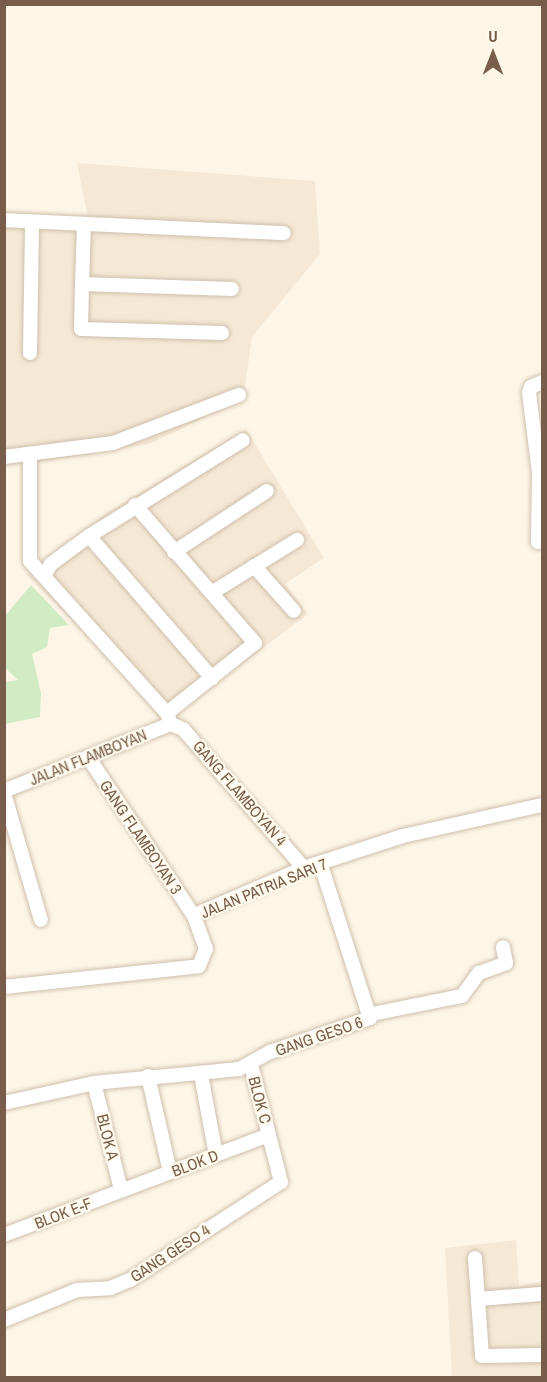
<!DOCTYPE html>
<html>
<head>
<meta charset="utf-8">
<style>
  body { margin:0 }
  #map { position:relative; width:547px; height:1382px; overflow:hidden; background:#fdf6e7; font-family:"Archivo Narrow",sans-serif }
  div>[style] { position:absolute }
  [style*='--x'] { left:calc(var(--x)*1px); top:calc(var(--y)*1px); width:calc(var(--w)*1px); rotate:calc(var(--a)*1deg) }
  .residential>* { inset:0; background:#f5e9d5 }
  .green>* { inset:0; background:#d1ebc5 }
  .roads { filter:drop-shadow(0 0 2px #cfbfac) drop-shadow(0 0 2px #cfbfac) }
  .street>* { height:14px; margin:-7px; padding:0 7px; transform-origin:7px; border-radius:7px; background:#fff }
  span { translate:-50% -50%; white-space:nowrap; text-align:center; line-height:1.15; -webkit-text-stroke:4.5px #fffaee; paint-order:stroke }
  .street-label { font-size:16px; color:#785e4a }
  .frame { position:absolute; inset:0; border:6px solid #785e4a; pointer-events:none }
  .north { position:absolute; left:463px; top:24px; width:60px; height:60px; -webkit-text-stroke:4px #fffaee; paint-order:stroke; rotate:0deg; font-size:16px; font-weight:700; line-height:24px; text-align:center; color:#785e4a }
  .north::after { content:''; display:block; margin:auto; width:21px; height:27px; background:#785e4a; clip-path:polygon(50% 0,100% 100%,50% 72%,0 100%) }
</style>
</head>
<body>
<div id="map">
  <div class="residential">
    <div style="clip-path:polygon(77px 163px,315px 181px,320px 254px,252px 337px,243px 400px,149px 444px,30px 464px,5px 464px,4px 212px,88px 218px)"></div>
    <div style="clip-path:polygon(246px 429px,324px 558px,285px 584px,308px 614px,178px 712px,166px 715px,27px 575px,106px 513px)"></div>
    <div style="clip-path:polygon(516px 1240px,519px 1286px,542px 1282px,542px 1377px,452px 1377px,445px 1248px)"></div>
  </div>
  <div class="green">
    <div style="clip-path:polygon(31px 585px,69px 625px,50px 628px,47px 647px,32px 654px,41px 693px,40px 717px,5px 724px,5px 682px,18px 680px,5px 668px,5px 616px)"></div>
  </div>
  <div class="roads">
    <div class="street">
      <div style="--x:4;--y:220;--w:280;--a:2.7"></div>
      <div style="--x:84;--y:224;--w:60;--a:91.9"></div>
      <div style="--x:82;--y:284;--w:150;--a:1.9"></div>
      <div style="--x:82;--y:284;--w:45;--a:91.3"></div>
      <div style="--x:81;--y:329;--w:141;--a:1.6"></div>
      <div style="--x:30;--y:353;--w:131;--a:-89.1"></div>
      <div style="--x:30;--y:455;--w:106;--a:90"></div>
      <div style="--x:30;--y:561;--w:205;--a:48"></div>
      <div style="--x:167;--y:713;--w:12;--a:70"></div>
      <div style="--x:4;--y:457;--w:110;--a:-7.3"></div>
      <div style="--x:113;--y:443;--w:135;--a:-20.9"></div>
      <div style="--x:135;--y:505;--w:183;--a:49"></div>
      <div style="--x:255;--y:643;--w:112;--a:141.5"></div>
      <div style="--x:89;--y:536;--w:188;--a:49.1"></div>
      <div style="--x:538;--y:542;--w:69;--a:-89.2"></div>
      <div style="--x:539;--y:473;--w:81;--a:-97.1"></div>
      <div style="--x:529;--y:393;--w:6;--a:-72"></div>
      <div style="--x:531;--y:387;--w:12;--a:-24"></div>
      <div style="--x:174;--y:552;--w:111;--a:-33.3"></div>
      <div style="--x:254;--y:566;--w:60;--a:48.4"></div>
      <div style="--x:44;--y:576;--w:14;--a:-60"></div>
      <div style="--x:51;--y:564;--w:47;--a:-36.4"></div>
      <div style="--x:89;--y:536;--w:181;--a:-31.9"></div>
      <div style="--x:213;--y:592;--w:99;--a:-31.8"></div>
      <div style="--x:171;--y:724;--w:13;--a:23"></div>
      <div style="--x:183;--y:729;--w:184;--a:49"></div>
      <div style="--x:88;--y:757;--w:191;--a:56.3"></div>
      <div style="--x:4;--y:791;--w:180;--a:-21.9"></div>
      <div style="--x:4;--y:793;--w:132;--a:73.8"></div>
      <div style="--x:4;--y:987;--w:196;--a:-6.1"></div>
      <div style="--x:199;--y:966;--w:18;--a:-68"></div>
      <div style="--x:206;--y:949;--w:35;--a:-110"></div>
      <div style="--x:194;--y:916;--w:11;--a:-27"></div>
      <div style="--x:204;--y:911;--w:109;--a:-23.3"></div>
      <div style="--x:304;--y:868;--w:104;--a:-17.9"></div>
      <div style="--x:403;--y:836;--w:142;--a:-12.6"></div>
      <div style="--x:372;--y:1014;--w:92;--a:-11.3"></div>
      <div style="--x:462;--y:996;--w:29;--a:-54"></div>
      <div style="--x:479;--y:973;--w:29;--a:-20"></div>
      <div style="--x:506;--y:963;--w:16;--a:-101"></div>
      <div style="--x:201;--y:1075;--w:81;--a:79.4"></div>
      <div style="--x:148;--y:1076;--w:98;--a:77.1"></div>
      <div style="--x:94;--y:1083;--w:110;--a:75.8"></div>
      <div style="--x:4;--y:1103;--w:92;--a:-12.5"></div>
      <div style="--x:94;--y:1083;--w:146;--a:-5.5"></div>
      <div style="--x:239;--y:1069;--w:35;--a:-29"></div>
      <div style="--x:270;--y:1052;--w:106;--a:-18.8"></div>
      <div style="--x:370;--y:1018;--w:161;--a:-107.8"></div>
      <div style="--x:4;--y:1235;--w:283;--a:-20.7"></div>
      <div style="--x:475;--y:1258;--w:98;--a:85.9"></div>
      <div style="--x:482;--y:1356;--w:60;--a:-1"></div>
      <div style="--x:478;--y:1299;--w:63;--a:-4.5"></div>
      <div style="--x:4;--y:1320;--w:79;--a:-22.3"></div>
      <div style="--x:77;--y:1290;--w:33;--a:-3"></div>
      <div style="--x:110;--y:1288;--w:22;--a:-22"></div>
      <div style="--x:130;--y:1280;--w:180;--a:-33"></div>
      <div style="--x:281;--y:1182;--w:121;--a:-104.4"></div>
    </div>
  </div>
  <div class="street-label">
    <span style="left:88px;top:757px;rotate:-22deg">JALAN FLAMBOYAN</span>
    <span style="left:240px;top:793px;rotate:49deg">GANG FLAMBOYAN 4</span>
    <span style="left:141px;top:837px;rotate:56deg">GANG FLAMBOYAN 3</span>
    <span style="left:264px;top:888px;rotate:-22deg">JALAN PATRIA SARI 7</span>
    <span style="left:319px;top:1036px;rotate:-19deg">GANG GESO 6</span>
    <span style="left:260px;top:1100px;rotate:75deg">BLOK C</span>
    <span style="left:108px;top:1137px;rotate:76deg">BLOK A</span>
    <span style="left:195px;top:1163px;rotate:-21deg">BLOK D</span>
    <span style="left:63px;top:1213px;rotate:-21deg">BLOK E-F</span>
    <span style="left:170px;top:1253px;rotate:-33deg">GANG GESO 4</span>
  </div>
  <div class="frame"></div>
  <div class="north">U</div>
</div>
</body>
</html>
